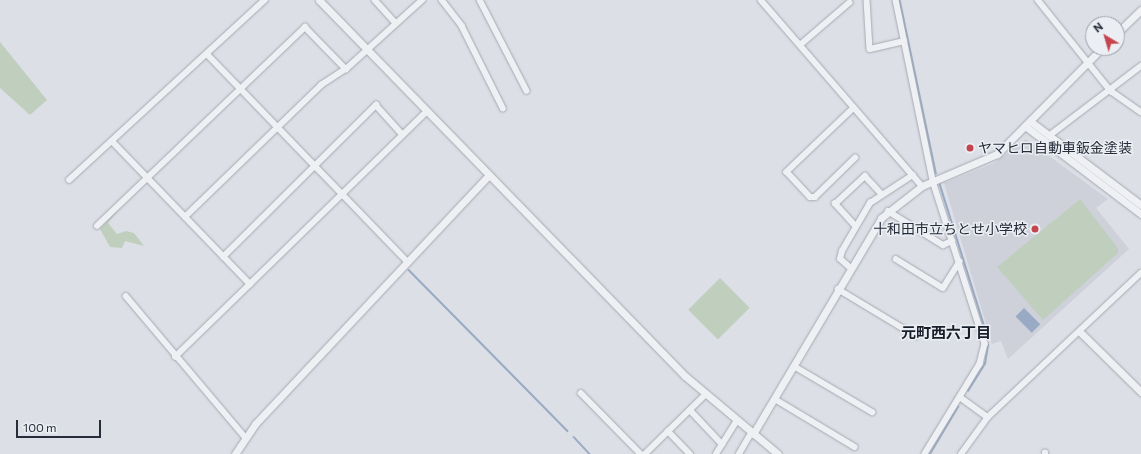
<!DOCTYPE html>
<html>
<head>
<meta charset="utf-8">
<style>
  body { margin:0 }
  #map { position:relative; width:1141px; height:454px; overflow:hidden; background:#dcdfe5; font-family:Commissioner,"Noto Sans JP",sans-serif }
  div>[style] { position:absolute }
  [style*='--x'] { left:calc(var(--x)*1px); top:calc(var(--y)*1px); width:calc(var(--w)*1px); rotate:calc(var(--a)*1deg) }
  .built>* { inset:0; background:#ced1da }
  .green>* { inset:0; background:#c0cfbd; transform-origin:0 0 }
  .water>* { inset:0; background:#98aac4; transform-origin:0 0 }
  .stream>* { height:1.5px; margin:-0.75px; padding:0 0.75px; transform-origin:0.75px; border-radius:0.75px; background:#98aac4 }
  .roads { filter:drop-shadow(0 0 1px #a5a9b2) drop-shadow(0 0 1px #a5a9b2) }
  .minor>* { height:5.5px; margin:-2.75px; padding:0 2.75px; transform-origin:2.75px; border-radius:2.75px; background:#eef0f4 }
  .tertiary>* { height:7px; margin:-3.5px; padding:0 3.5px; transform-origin:3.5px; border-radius:3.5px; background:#eef0f4 }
  .dots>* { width:11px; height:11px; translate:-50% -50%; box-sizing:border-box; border:2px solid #ebeef3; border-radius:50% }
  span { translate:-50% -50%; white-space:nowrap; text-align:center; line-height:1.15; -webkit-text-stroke:3px #ebeef3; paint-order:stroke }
  .poi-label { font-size:14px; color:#262c3a }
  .left { translate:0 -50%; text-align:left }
  .right { translate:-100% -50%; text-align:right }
  .neighbourhood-label { font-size:15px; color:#191e2b; font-weight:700 }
  .north { position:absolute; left:1085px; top:16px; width:40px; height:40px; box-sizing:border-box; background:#ebeef3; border:1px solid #9ca0a9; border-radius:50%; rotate:322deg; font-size:11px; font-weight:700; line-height:16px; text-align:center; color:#262c3a }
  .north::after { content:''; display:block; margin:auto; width:14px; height:18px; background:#c5454e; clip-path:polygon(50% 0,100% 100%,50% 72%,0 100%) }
  .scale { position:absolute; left:16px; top:420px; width:85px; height:18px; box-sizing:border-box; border:2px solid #262c3a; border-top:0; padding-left:5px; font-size:12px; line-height:14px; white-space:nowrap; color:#262c3a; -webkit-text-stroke:3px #ebeef3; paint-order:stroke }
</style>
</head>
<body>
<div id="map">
  <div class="built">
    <div style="clip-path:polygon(1026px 139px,1108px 199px,1096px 208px,1129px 249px,1008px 359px,1001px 341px,992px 344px,944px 183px,994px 163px)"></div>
  </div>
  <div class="green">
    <div style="clip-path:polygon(0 42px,47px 100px,30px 115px,0 88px)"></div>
    <div style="clip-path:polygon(1080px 199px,1118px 248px,1118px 253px,1043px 320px,997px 267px)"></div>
    <div style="clip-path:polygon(125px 202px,108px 223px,117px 234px,126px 231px,134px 233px,144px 246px,125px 241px,122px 248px,110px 247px,100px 229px)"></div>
    <div style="left:720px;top:278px;width:42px;height:45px;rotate:45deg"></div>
  </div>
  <div class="water">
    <div style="left:1024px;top:308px;width:23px;height:12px;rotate:45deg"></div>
  </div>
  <div class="stream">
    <div style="--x:900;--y:0;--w:177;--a:78.2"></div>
    <div style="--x:940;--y:184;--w:157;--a:72.6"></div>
    <div style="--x:409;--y:270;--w:226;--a:45.4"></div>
    <div style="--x:968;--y:391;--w:32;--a:-58"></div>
    <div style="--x:985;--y:364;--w:19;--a:-81"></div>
    <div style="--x:574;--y:437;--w:23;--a:47"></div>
    <div style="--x:930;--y:454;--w:55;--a:-59.2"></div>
  </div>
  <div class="roads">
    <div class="minor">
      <div style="--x:375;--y:0;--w:30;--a:48"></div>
      <div style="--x:442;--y:0;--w:33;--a:52"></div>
      <div style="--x:462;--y:26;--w:92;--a:63.4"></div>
      <div style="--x:480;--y:0;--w:102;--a:62.7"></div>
      <div style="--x:761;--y:0;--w:246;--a:49.1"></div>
      <div style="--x:867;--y:0;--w:49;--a:86.5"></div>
      <div style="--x:870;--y:49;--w:35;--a:-13"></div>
      <div style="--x:896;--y:0;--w:185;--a:78.4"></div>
      <div style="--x:933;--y:181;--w:171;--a:72.3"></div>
      <div style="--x:985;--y:344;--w:21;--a:104"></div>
      <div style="--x:980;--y:364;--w:105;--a:121.4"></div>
      <div style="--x:1038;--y:0;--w:117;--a:51.3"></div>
      <div style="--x:1111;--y:91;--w:37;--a:35"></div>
      <div style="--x:800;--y:45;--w:65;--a:-40.6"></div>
      <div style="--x:208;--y:55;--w:286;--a:46"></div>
      <div style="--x:854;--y:108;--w:93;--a:136.3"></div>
      <div style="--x:787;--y:172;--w:34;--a:47"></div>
      <div style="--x:810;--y:197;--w:5;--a:0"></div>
      <div style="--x:815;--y:197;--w:56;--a:-44.3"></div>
      <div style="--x:1049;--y:136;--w:116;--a:-37.3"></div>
      <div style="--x:112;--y:141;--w:199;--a:46"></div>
      <div style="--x:250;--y:284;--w:246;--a:-44.3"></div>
      <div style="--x:69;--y:180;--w:266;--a:-42.6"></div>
      <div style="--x:888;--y:211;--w:65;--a:31.7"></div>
      <div style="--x:943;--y:245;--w:10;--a:-24"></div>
      <div style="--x:185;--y:217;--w:190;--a:-44.1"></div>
      <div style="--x:321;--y:85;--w:30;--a:-33"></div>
      <div style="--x:97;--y:226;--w:288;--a:-43.7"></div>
      <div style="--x:305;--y:27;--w:59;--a:45.7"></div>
      <div style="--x:346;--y:69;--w:103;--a:-42.2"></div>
      <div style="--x:855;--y:226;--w:30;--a:-132"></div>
      <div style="--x:835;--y:204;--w:41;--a:-43"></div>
      <div style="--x:865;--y:176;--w:25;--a:47"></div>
      <div style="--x:223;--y:257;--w:216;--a:-44.8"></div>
      <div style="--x:376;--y:105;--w:40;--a:48"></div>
      <div style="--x:896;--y:259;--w:55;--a:31.7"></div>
      <div style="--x:943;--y:288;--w:31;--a:-58"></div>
      <div style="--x:850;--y:268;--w:13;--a:-138"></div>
      <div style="--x:840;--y:259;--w:8;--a:-76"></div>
      <div style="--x:842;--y:251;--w:56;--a:-59.7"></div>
      <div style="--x:870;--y:203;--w:51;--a:-33.1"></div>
      <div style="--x:838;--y:289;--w:91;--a:31.1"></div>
      <div style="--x:126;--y:296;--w:185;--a:49.8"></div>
      <div style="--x:175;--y:357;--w:105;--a:-44.2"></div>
      <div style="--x:794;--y:366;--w:91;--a:30.5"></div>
      <div style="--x:581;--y:393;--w:86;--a:45.5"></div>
      <div style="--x:960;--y:397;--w:34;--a:36"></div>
      <div style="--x:775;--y:399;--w:93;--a:31"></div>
      <div style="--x:690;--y:410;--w:47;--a:46.7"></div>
      <div style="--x:668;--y:431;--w:32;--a:46"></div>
      <div style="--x:645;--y:454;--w:84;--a:-44.5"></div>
      <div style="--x:716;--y:454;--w:39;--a:-58"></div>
      <div style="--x:739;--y:454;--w:24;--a:-60"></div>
      <div style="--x:961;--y:454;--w:46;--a:-53.9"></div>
      <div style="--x:988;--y:417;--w:210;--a:-43.3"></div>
      <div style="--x:1045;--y:454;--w:1;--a:-90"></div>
    </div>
    <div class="tertiary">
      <div style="--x:319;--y:0;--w:525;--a:45.77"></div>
      <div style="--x:685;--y:376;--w:121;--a:40"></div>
      <div style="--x:1117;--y:33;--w:33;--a:-44"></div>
      <div style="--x:1030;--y:121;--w:139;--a:37.1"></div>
      <div style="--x:1025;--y:126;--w:146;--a:37.2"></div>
      <div style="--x:1080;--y:332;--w:86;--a:44.5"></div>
      <div style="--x:753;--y:434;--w:251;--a:-59.3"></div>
      <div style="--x:881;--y:218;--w:52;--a:-38"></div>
      <div style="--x:922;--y:186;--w:82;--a:-23.1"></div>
      <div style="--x:997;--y:154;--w:149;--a:-45.3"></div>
      <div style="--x:235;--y:454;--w:37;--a:-56"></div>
      <div style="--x:256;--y:423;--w:339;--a:-46.8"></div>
    </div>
  </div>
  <div class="dots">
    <div style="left:970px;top:148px;background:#c5454e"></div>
    <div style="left:1035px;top:229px;background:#c5454e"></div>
  </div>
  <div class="poi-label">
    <span class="left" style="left:978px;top:148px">ヤマヒロ自動車鈑金塗装</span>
    <span class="right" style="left:1027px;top:229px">十和田市立ちとせ小学校</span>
  </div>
  <div class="neighbourhood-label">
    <span style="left:946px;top:333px">元町西六丁目</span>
  </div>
  <div class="north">N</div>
  <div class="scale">100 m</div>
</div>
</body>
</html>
